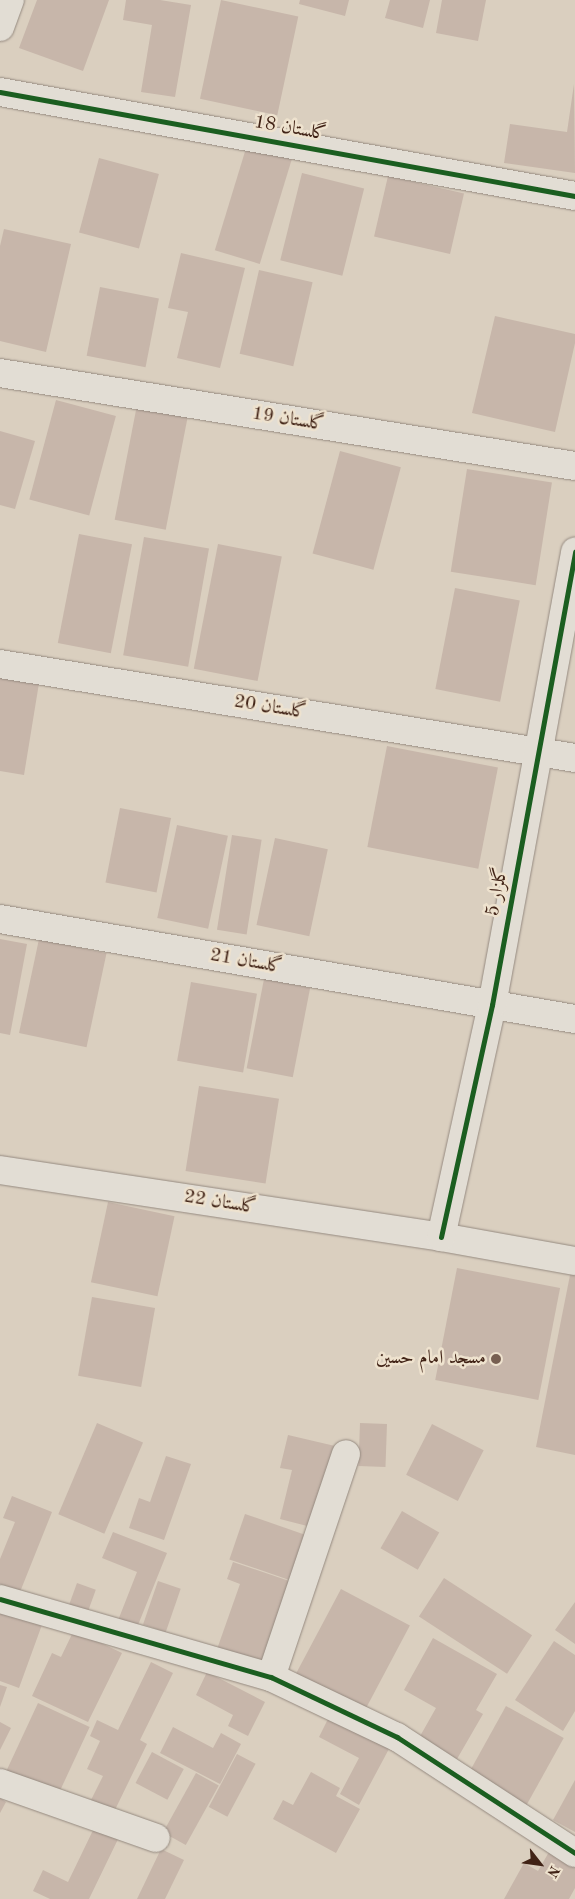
<!DOCTYPE html>
<html>
<head>
<meta charset="utf-8">
<style>
  body { margin:0 }
  #map { position:relative; width:575px; height:1899px; overflow:hidden; background:#dacfbf; font-family:"Old Standard TT",Amiri,serif }
  div>[style] { position:absolute }
  [style*='--x'] { left:calc(var(--x)*1px); top:calc(var(--y)*1px); width:calc(var(--w)*1px); rotate:calc(var(--a)*1deg) }
  .building>* { inset:0; background:#c7b6aa; transform-origin:0 0 }
  .roads { filter:drop-shadow(0 0 1px #958a80) drop-shadow(0 0 1px #958a80) }
  .minor>* { height:28px; margin:-14px; padding:0 14px; transform-origin:14px; border-radius:14px; background:#e2ddd4 }
  .cycleway>* { height:5px; margin:-2.5px; padding:0 2.5px; transform-origin:2.5px; border-radius:2.5px; background:#1b5e20 }
  .dots>* { width:14px; height:14px; translate:-50% -50%; box-sizing:border-box; border:2px solid #eee2ce; border-radius:50% }
  span { translate:-50% -50%; white-space:nowrap; text-align:center; line-height:1.15; -webkit-text-stroke:5px #eee2ce; paint-order:stroke }
  .street-label { font-size:19px; color:#412316 }
  .poi-label { font-size:19px; color:#412316 }
  .right { translate:-100% -50%; text-align:right }
  .north { position:absolute; left:515px; top:1839px; width:50px; height:50px; -webkit-text-stroke:4px #eee2ce; paint-order:stroke; rotate:120deg; font-size:14px; font-weight:700; line-height:20px; text-align:center; color:#412316 }
  .north::after { content:''; display:block; margin:auto; width:18px; height:22px; background:#412316; clip-path:polygon(50% 0,100% 100%,50% 72%,0 100%) }
</style>
</head>
<body>
<div id="map">
  <div class="building">
    <div style="clip-path:polygon(37px 0,109px 0,83px 71px,19px 48px)"></div>
    <div style="clip-path:polygon(126px 0,160px 0,191px 5px,175px 97px,141px 92px,152px 25px,123px 20px)"></div>
    <div style="left:221px;top:0;width:79px;height:101px;rotate:12deg"></div>
    <div style="clip-path:polygon(300px 0,349px 0,345px 16px,299px 4px)"></div>
    <div style="clip-path:polygon(390px 0,430px 0,423px 28px,385px 18px)"></div>
    <div style="clip-path:polygon(442px 0,486px 0,478px 41px,436px 33px)"></div>
    <div style="clip-path:polygon(574px 84px,575px 173px,504px 163px,510px 124px,567px 132px)"></div>
    <div style="left:247px;top:145px;width:47px;height:110px;rotate:17deg"></div>
    <div style="left:99px;top:158px;width:62px;height:77px;rotate:15deg"></div>
    <div style="left:302px;top:173px;width:64px;height:90px;rotate:14deg"></div>
    <div style="left:388px;top:176px;width:78px;height:62px;rotate:13deg"></div>
    <div style="clip-path:polygon(4px 229px,71px 244px,46px 352px,0 341px,0 246px)"></div>
    <div style="clip-path:polygon(181px 253px,245px 268px,220px 368px,177px 358px,188px 312px,168px 308px)"></div>
    <div style="left:259px;top:270px;width:55px;height:86px;rotate:13deg"></div>
    <div style="left:100px;top:287px;width:60px;height:70px;rotate:11deg"></div>
    <div style="clip-path:polygon(495px 316px,575px 334px,575px 343px,555px 432px,472px 413px)"></div>
    <div style="left:56px;top:400px;width:62px;height:103px;rotate:15deg"></div>
    <div style="left:137px;top:405px;width:52px;height:117px;rotate:11deg"></div>
    <div style="clip-path:polygon(0 431px,35px 441px,15px 509px,0 505px)"></div>
    <div style="left:340px;top:451px;width:63px;height:106px;rotate:15deg"></div>
    <div style="left:467px;top:469px;width:86px;height:104px;rotate:9deg"></div>
    <div style="left:79px;top:534px;width:54px;height:111px;rotate:11deg"></div>
    <div style="left:144px;top:537px;width:66px;height:120px;rotate:10deg"></div>
    <div style="left:218px;top:544px;width:65px;height:127px;rotate:11deg"></div>
    <div style="left:455px;top:588px;width:66px;height:103px;rotate:11deg"></div>
    <div style="clip-path:polygon(0 671px,40px 677px,24px 775px,0 771px)"></div>
    <div style="left:387px;top:746px;width:113px;height:103px;rotate:11deg"></div>
    <div style="left:120px;top:808px;width:52px;height:76px;rotate:11deg"></div>
    <div style="left:177px;top:825px;width:52px;height:95px;rotate:12deg"></div>
    <div style="left:232px;top:835px;width:30px;height:96px;rotate:9deg"></div>
    <div style="left:275px;top:838px;width:54px;height:89px;rotate:12deg"></div>
    <div style="clip-path:polygon(0 939px,27px 944px,10px 1035px,0 1033px)"></div>
    <div style="left:39px;top:939px;width:69px;height:96px;rotate:12deg"></div>
    <div style="left:264px;top:979px;width:47px;height:91px;rotate:11deg"></div>
    <div style="left:191px;top:982px;width:67px;height:80px;rotate:10deg"></div>
    <div style="left:199px;top:1086px;width:81px;height:86px;rotate:9deg"></div>
    <div style="left:108px;top:1202px;width:68px;height:82px;rotate:12deg"></div>
    <div style="left:457px;top:1268px;width:105px;height:114px;rotate:11deg"></div>
    <div style="clip-path:polygon(571px 1270px,575px 1271px,575px 1455px,536px 1447px)"></div>
    <div style="left:92px;top:1297px;width:64px;height:80px;rotate:10deg"></div>
    <div style="left:97px;top:1423px;width:50px;height:99px;rotate:23deg"></div>
    <div style="left:360px;top:1423px;width:27px;height:43px;rotate:2deg"></div>
    <div style="left:432px;top:1424px;width:58px;height:57px;rotate:27deg"></div>
    <div style="clip-path:polygon(288px 1435px,335px 1446px,315px 1528px,280px 1519px,292px 1470px,280px 1468px)"></div>
    <div style="clip-path:polygon(166px 1456px,191px 1464px,164px 1540px,129px 1528px,139px 1498px,150px 1502px)"></div>
    <div style="clip-path:polygon(12px 1496px,52px 1512px,18px 1597px,0 1590px,0 1559px,15px 1522px,3px 1518px)"></div>
    <div style="left:402px;top:1511px;width:43px;height:43px;rotate:30deg"></div>
    <div style="left:245px;top:1514px;width:68px;height:48px;rotate:19deg"></div>
    <div style="clip-path:polygon(113px 1532px,167px 1553px,136px 1630px,117px 1623px,137px 1572px,102px 1558px)"></div>
    <div style="clip-path:polygon(233px 1562px,298px 1584px,262px 1667px,216px 1652px,240px 1584px,227px 1579px)"></div>
    <div style="left:444px;top:1578px;width:105px;height:46px;rotate:33deg"></div>
    <div style="left:158px;top:1581px;width:24px;height:46px;rotate:19deg"></div>
    <div style="left:77px;top:1583px;width:20px;height:28px;rotate:20deg"></div>
    <div style="left:341px;top:1589px;width:78px;height:98px;rotate:28deg"></div>
    <div style="clip-path:polygon(575px 1602px,575px 1644px,555px 1630px)"></div>
    <div style="clip-path:polygon(0 1607px,43px 1622px,19px 1688px,0 1681px)"></div>
    <div style="clip-path:polygon(74px 1630px,122px 1653px,88px 1722px,32px 1696px,52px 1653px,61px 1657px)"></div>
    <div style="clip-path:polygon(433px 1638px,497px 1674px,476px 1710px,483px 1714px,457px 1759px,419px 1738px,436px 1708px,404px 1690px)"></div>
    <div style="clip-path:polygon(554px 1641px,575px 1655px,575px 1711px,563px 1731px,515px 1700px)"></div>
    <div style="clip-path:polygon(151px 1662px,173px 1673px,140px 1740px,147px 1744px,112px 1816px,89px 1804px,103px 1776px,87px 1769px,100px 1741px,90px 1736px,97px 1720px,118px 1730px)"></div>
    <div style="clip-path:polygon(207px 1672px,265px 1702px,248px 1736px,228px 1726px,233px 1715px,196px 1695px)"></div>
    <div style="clip-path:polygon(0 1685px,7px 1687px,0 1707px)"></div>
    <div style="left:38px;top:1703px;width:57px;height:76px;rotate:25deg"></div>
    <div style="left:506px;top:1706px;width:66px;height:77px;rotate:29deg"></div>
    <div style="clip-path:polygon(330px 1715px,390px 1747px,359px 1805px,340px 1794px,359px 1758px,319px 1737px)"></div>
    <div style="clip-path:polygon(0 1722px,11px 1728px,0 1750px)"></div>
    <div style="clip-path:polygon(173px 1727px,213px 1748px,221px 1733px,241px 1744px,220px 1784px,160px 1753px)"></div>
    <div style="left:152px;top:1752px;width:36px;height:35px;rotate:28deg"></div>
    <div style="left:237px;top:1754px;width:21px;height:60px;rotate:28deg"></div>
    <div style="clip-path:polygon(311px 1772px,340px 1788px,336px 1796px,360px 1809px,336px 1853px,273px 1819px,283px 1800px,293px 1805px)"></div>
    <div style="left:196px;top:1773px;width:26px;height:68px;rotate:29deg"></div>
    <div style="clip-path:polygon(575px 1780px,575px 1832px,553px 1820px)"></div>
    <div style="clip-path:polygon(0 1798px,6px 1802px,0 1813px)"></div>
    <div style="clip-path:polygon(97px 1822px,121px 1833px,89px 1899px,50px 1899px,33px 1891px,43px 1870px,68px 1882px)"></div>
    <div style="clip-path:polygon(161px 1849px,184px 1860px,165px 1899px,137px 1899px)"></div>
    <div style="clip-path:polygon(549px 1852px,575px 1866px,575px 1888px,569px 1899px,504px 1899px,524px 1863px,538px 1871px)"></div>
  </div>
  <div class="roads">
    <div class="minor">
      <div style="--x:0;--y:27;--w:29;--a:-70"></div>
      <div style="--x:0;--y:92;--w:584;--a:10.25"></div>
      <div style="--x:0;--y:373;--w:582;--a:9.19"></div>
      <div style="--x:0;--y:664;--w:583;--a:9.28"></div>
      <div style="--x:0;--y:919;--w:584;--a:9.87"></div>
      <div style="--x:0;--y:1170;--w:446;--a:8.6"></div>
      <div style="--x:441;--y:1237;--w:136;--a:10.2"></div>
      <div style="--x:441;--y:1237;--w:238;--a:-77.6"></div>
      <div style="--x:492;--y:1005;--w:461;--a:-79.6"></div>
      <div style="--x:0;--y:1599;--w:282;--a:16.1"></div>
      <div style="--x:271;--y:1677;--w:140;--a:25.5"></div>
      <div style="--x:397;--y:1737;--w:212;--a:33.1"></div>
      <div style="--x:271;--y:1677;--w:235;--a:-71.4"></div>
      <div style="--x:0;--y:1783;--w:165;--a:19.4"></div>
    </div>
  </div>
  <div class="cycleway">
    <div style="--x:0;--y:92;--w:584;--a:10.25"></div>
    <div style="--x:441;--y:1237;--w:238;--a:-77.6"></div>
    <div style="--x:492;--y:1005;--w:461;--a:-79.6"></div>
    <div style="--x:0;--y:1599;--w:282;--a:16.1"></div>
    <div style="--x:271;--y:1677;--w:140;--a:25.5"></div>
    <div style="--x:397;--y:1737;--w:212;--a:33.1"></div>
  </div>
  <div class="dots">
    <div style="left:496px;top:1359px;background:#775f51"></div>
  </div>
  <div class="street-label">
    <span style="left:290px;top:129px;rotate:10deg">گلستان 18</span>
    <span style="left:288px;top:420px;rotate:9deg">گلستان 19</span>
    <span style="left:270px;top:708px;rotate:9deg">گلستان 20</span>
    <span style="left:498px;top:892px;rotate:-79deg">گلزار 5</span>
    <span style="left:246px;top:962px;rotate:10deg">گلستان 21</span>
    <span style="left:220px;top:1203px;rotate:9deg">گلستان 22</span>
  </div>
  <div class="poi-label">
    <span class="right" style="left:486px;top:1359px">مسجد امام حسین</span>
  </div>
  <div class="north">N</div>
</div>
</body>
</html>
